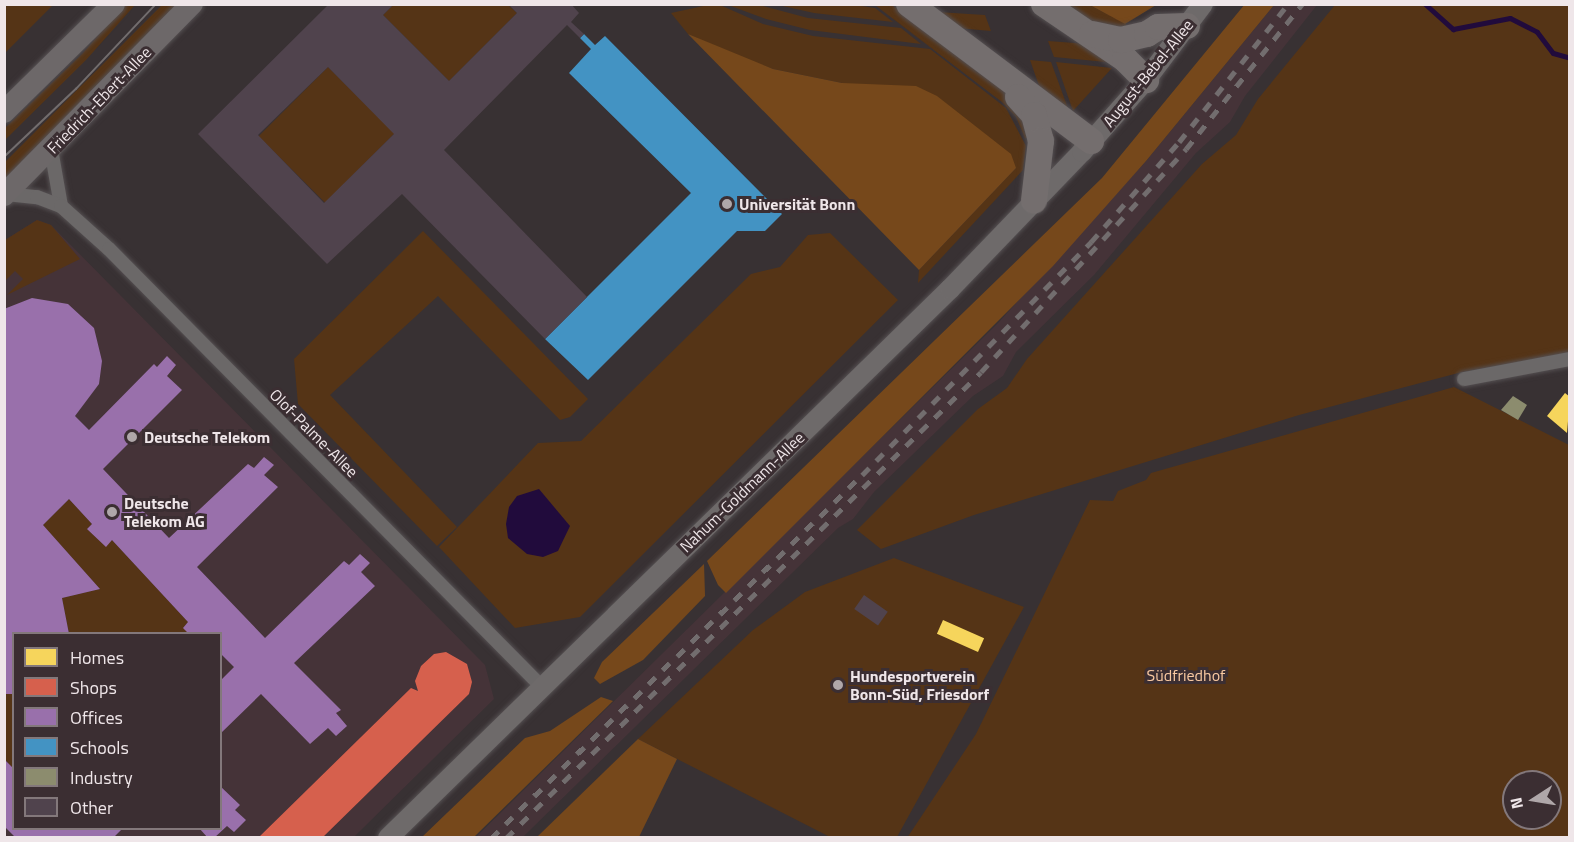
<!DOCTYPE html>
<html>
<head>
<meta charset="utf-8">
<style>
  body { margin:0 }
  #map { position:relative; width:1574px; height:842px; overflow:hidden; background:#383133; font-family:"Titillium Web",sans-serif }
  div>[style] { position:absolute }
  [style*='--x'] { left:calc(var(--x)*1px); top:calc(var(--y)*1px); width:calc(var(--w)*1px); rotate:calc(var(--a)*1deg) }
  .built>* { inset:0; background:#453338 }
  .green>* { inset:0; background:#553416; transform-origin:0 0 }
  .forest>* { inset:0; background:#76481b }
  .water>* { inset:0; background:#210b3c }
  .homes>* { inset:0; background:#f6d55c; transform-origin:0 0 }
  .shops>* { inset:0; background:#d6604d }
  .offices>* { inset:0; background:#9970ab }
  .schools>* { inset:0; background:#4393c3 }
  .industry>* { inset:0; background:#8c8c6e }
  .stream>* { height:5px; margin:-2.5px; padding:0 2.5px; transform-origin:2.5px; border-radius:2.5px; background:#210b3c }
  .building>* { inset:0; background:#50434d; transform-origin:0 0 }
  .roads { filter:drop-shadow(0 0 2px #544f51) drop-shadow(0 0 2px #544f51) }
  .minor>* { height:14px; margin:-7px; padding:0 7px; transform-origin:7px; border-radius:7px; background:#6b6868 }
  .secondary>* { height:20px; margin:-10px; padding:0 10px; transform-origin:10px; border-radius:10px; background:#6e6a6a }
  .primary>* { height:22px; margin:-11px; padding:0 11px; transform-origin:11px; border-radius:11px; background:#6d6869 }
  .motorway>* { height:26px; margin:-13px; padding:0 13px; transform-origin:13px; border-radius:13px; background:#746e6e }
  .tram>* { height:1.5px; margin:-0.75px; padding:0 0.75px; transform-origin:0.75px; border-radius:0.75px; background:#726d6e }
  .rail>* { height:4.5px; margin-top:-2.25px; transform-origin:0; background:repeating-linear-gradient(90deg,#726d6e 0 10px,transparent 0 20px) }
  .dots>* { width:16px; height:16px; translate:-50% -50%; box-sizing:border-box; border:3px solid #3b2e32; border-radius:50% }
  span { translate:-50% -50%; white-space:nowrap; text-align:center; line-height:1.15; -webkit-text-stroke:6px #3b2e32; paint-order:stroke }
  .street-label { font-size:16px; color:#efe6e9 }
  .poi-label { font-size:16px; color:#efe6e9; font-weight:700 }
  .left { translate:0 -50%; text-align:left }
  .park-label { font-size:16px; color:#f9c9a1 }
  .frame { position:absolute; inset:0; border:6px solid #efe6e9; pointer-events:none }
  .legend { position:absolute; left:12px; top:632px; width:210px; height:198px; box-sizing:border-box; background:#3b2e32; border:2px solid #83787b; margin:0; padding:8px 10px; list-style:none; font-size:18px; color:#efe6e9 }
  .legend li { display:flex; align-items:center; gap:12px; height:30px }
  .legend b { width:30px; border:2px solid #83787b }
  .north { position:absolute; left:1502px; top:770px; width:60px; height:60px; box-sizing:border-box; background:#3b2e32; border:2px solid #83787b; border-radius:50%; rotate:258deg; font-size:16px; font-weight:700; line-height:24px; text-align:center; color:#efe6e9 }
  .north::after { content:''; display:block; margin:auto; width:21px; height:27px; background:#afa7a9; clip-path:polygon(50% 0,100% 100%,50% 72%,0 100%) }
</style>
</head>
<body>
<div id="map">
  <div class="built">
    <div style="clip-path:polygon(1274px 5px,1317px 5px,1245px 96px,1230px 122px,1196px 153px,1094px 275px,1016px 352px,1003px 376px,973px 396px,874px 492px,853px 519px,838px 528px,523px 837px,475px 838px,998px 323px,1146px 161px)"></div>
    <div style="clip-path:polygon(evenodd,37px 220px,51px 225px,485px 665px,494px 699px,354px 837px,5px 838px,5px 240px,37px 220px,14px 634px,220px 634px,220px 828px,14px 828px,14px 634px)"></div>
  </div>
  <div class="green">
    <div style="clip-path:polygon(5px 4px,53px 5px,5px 53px,4px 5px)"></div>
    <div style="clip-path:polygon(394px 4px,508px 5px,517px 13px,449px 81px,383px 15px)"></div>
    <div style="clip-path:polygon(848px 4px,875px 8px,893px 22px,814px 13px,778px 5px)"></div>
    <div style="clip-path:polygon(125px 5px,135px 5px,86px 60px,5px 140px,5px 128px,82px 54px)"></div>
    <div style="clip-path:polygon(162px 5px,181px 5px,5px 182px,5px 162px)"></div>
    <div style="clip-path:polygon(708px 5px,720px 5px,763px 24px,813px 36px,930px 49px,1006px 108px,1026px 146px,1023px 170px,918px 283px,919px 270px,1016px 168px,842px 83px,773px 69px,742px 58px,688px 34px,671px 13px)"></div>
    <div style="clip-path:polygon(728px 5px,759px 5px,808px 18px,901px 28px,921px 44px,810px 30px,766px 19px)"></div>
    <div style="clip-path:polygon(875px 5px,892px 5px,998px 86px,1019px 106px,1034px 137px,1025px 138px,1016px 117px,1002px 102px)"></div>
    <div style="clip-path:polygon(1058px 5px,1090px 5px,1126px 24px,1127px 32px,1112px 33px)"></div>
    <div style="clip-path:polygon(1335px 5px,1569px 5px,1569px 353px,1462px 372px,1299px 415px,974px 515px,881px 549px,857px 530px,978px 409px,1007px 388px,1027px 359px,1202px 164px,1236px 135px,1258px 99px)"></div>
    <div style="clip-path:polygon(937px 12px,985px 15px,991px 31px,957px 28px)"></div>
    <div style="clip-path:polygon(1048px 41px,1088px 44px,1116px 63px,1054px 57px)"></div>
    <div style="clip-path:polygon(1030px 60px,1051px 62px,1070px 114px,1043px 97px)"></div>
    <div style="clip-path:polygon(1056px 62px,1112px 68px,1073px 111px)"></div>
    <div style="left:328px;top:67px;width:94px;height:98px;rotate:45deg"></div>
    <div style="clip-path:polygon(37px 220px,51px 225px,80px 259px,7px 295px,23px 279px,15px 271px,5px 281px,5px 240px)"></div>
    <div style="clip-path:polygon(423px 231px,588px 399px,570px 417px,560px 420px,438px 296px,330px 395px,457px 527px,437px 546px,298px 404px,294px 359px)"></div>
    <div style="clip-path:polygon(830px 233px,898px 300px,580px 617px,515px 628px,439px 547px,538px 443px,581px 441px,751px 274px,780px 267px,808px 235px)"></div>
    <div style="clip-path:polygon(evenodd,1454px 387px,1569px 445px,1569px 837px,907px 838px,976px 734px,1090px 500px,1113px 501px,1118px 491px,1146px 480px,1151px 473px,1454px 387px,1514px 782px,1550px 782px,1550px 818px,1514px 818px,1514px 782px)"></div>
    <div style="clip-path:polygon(69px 499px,92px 524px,87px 529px,105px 546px,112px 540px,188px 622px,183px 628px,189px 633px,69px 633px,62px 598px,100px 589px,43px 525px)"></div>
    <div style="clip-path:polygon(894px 558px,1024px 607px,897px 837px,830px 837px,638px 739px,753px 630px,805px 592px)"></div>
    <div style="clip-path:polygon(4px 694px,13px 694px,13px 769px,5px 759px)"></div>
  </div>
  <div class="forest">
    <div style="clip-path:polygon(1245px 4px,1274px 5px,1146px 161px,1053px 266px,726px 593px,718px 585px,707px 561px,1102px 178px)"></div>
    <div style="clip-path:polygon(1090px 5px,1156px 5px,1125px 24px)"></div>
    <div style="clip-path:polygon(688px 34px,773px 69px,842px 83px,916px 86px,937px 96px,1011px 154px,1016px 168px,919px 270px)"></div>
    <div style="clip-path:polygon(704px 564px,705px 596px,643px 660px,600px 684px,594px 678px,602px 662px)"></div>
    <div style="clip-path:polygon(601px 697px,613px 701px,474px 837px,422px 837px,525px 738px,550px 731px)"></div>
    <div style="clip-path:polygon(638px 739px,677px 759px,639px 837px,537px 837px)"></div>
  </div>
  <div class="water">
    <div style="clip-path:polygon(539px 489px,570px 526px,558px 551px,543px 557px,527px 554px,508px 538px,506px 524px,509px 507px,517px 496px)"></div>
  </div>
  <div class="homes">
    <div style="clip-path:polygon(1565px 393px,1570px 397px,1567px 433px,1547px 416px)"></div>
    <div style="left:943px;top:620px;width:45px;height:15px;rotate:24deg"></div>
  </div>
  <div class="shops">
    <div style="clip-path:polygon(446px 652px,467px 664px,472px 682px,469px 694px,322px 838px,258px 838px,411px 688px,418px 691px,415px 681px,421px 666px,434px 654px)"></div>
  </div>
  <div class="offices">
    <div style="clip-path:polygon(32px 298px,68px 304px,94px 328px,102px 361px,99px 384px,75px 416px,89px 430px,154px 364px,157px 367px,167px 356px,176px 365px,167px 376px,182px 390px,103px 469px,169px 538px,248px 464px,254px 468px,264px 457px,274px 465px,264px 475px,278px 487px,197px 567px,265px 638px,344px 561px,349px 565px,360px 554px,370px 563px,361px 572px,375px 586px,294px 663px,341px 710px,336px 713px,347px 726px,336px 736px,328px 728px,310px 744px,261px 694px,220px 734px,220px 681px,234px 667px,220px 653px,220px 634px,189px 634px,183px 628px,188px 622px,112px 540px,106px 547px,87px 529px,92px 524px,69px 499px,43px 525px,100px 589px,62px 598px,69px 634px,14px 634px,14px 694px,4px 694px,4px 309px)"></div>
    <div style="clip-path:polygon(4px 759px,14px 769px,14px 828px,123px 828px,113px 838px,16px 838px,4px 826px)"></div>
    <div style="clip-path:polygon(220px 786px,240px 805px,235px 810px,246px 820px,234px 832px,227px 826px,214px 838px,208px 838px,199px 828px,220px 828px)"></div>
  </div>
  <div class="schools">
    <div style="clip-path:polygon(584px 34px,595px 45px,605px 36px,782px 214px,765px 231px,737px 231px,588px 380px,545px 339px,691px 193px,569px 73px,591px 49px,580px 38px)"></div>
  </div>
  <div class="industry">
    <div style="clip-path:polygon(1513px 396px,1527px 405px,1518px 420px,1501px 410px)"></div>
  </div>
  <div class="stream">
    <div style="--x:1425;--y:4;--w:38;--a:42"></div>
    <div style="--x:1453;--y:29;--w:58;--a:-10.9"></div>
    <div style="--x:1510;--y:18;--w:30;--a:27"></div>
    <div style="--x:1537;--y:32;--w:26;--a:53"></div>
    <div style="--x:1553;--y:53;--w:18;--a:16"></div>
  </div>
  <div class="building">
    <div style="clip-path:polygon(evenodd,329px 4px,394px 4px,383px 15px,449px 81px,517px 13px,508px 4px,571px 4px,579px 13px,571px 22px,584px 34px,580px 38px,567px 25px,444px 150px,587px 297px,545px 339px,402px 194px,327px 264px,198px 134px,329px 4px,328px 67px,394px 134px,324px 203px,258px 135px,328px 67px)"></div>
    <div style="left:864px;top:595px;width:29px;height:17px;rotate:35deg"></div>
  </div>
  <div class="roads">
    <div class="minor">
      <div style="--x:51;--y:149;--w:58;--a:80"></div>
      <div style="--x:6;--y:194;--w:31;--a:6"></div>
      <div style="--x:37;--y:197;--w:26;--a:21"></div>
      <div style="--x:61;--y:206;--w:64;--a:41.9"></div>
      <div style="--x:109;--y:249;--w:616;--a:45.33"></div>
      <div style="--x:1464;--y:379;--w:108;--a:-10.7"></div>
    </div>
    <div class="secondary">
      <div style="--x:388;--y:838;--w:786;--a:-44.33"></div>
      <div style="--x:950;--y:289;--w:190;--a:-46.1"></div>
      <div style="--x:1082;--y:152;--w:96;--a:-48.4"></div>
      <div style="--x:1146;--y:80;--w:95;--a:-53.1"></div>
    </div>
    <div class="primary">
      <div style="--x:4;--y:112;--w:154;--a:-44.5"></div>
      <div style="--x:4;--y:195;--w:268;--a:-45.5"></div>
    </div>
    <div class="motorway">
      <div style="--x:909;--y:4;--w:228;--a:37"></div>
      <div style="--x:1044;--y:4;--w:98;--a:34.2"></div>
      <div style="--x:1125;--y:59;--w:30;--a:45"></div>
      <div style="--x:1092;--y:34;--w:30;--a:12"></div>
      <div style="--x:1121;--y:40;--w:27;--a:-13"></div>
      <div style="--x:1147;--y:34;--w:13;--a:-32"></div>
      <div style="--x:1158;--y:27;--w:29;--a:-2"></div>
      <div style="--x:1018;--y:97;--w:24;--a:48"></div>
      <div style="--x:1034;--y:115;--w:27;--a:75"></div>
      <div style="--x:1041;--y:141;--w:60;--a:96.7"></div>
    </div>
  </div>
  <div class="tram">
    <div style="--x:4;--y:157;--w:99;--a:-43.4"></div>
    <div style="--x:76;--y:89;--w:117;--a:-46.7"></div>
  </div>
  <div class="rail">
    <div style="--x:491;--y:838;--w:519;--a:-44.38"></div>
    <div style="--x:862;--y:475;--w:327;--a:-45.5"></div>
    <div style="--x:1091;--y:242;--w:133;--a:-48.7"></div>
    <div style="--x:1179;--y:142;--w:176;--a:-51.7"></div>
    <div style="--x:506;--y:838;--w:665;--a:-44.45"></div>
    <div style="--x:981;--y:372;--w:303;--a:-47.4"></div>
    <div style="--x:1186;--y:149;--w:186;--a:-51.3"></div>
  </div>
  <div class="dots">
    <div style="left:727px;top:204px;background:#afa7a9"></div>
    <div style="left:132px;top:437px;background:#afa7a9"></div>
    <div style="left:112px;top:512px;background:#afa7a9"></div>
    <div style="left:838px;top:685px;background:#afa7a9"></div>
  </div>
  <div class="street-label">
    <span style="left:1148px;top:73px;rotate:-51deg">August-Bebel-Allee</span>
    <span style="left:99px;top:100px;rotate:-46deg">Friedrich-Ebert-Allee</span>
    <span style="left:314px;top:433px;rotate:45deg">Olof-Palme-Allee</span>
    <span style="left:742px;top:492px;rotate:-44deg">Nahum-Goldmann-Allee</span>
  </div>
  <div class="poi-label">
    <span class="left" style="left:739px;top:204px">Universität Bonn</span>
    <span class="left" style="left:144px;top:437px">Deutsche Telekom</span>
    <span class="left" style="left:124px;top:512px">Deutsche<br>Telekom AG</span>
    <span class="left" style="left:850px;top:685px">Hundesportverein<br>Bonn-Süd, Friesdorf</span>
  </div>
  <div class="park-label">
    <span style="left:1186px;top:675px">Südfriedhof</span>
  </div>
  <div class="frame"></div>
  <ul class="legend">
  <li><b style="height:16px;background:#f6d55c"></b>Homes</li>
  <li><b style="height:16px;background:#d6604d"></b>Shops</li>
  <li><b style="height:16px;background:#9970ab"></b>Offices</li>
  <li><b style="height:16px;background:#4393c3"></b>Schools</li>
  <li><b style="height:16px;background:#8c8c6e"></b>Industry</li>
  <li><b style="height:16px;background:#50434d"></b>Other</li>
  </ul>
  <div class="north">N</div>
</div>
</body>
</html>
